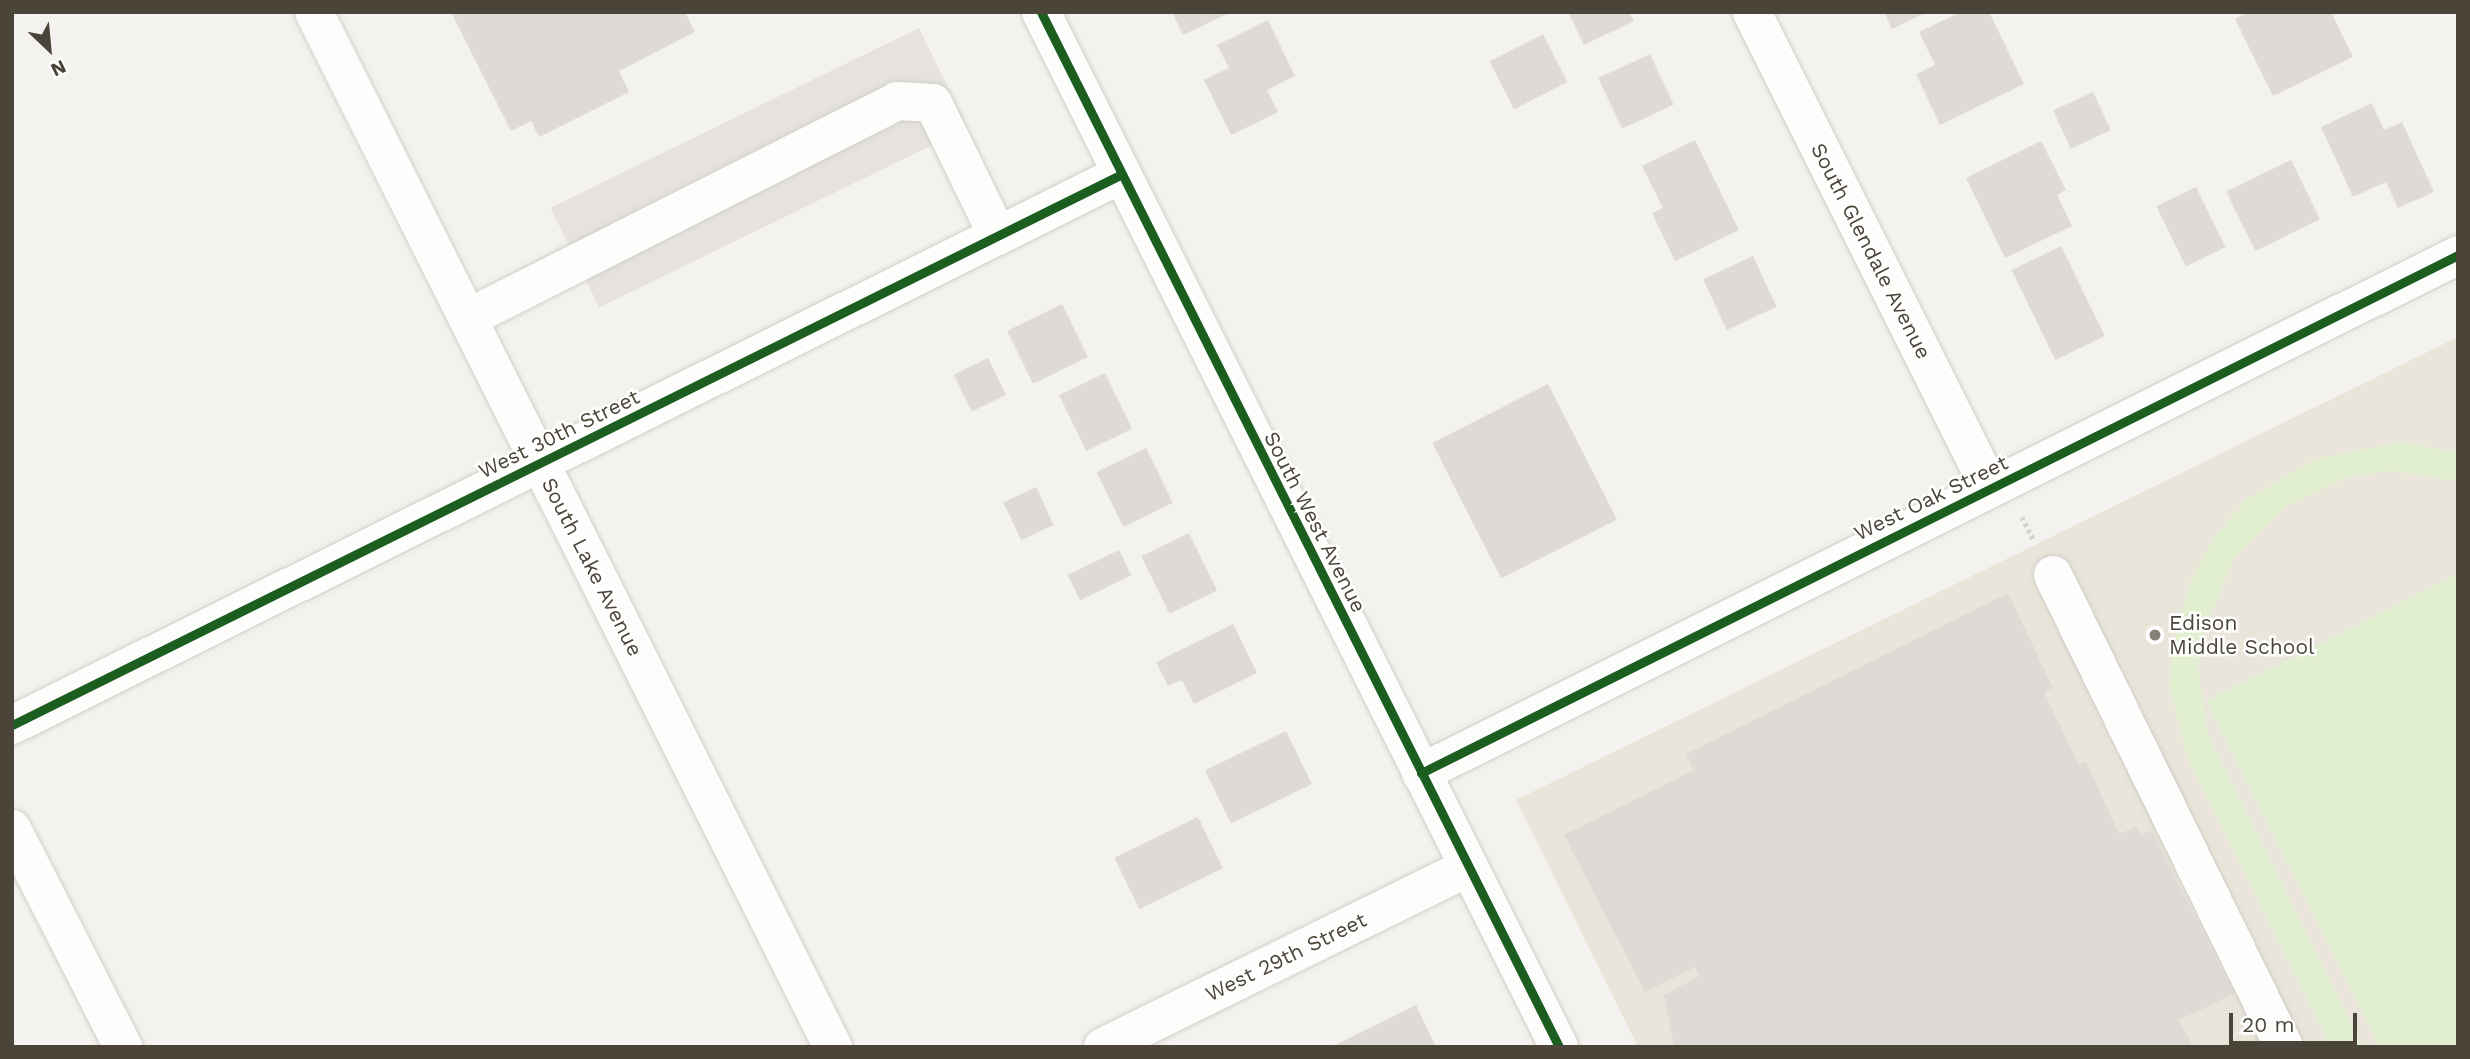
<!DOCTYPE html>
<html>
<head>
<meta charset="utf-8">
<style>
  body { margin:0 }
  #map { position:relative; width:2470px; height:1059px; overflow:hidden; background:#f4f2ee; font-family:"Work Sans",sans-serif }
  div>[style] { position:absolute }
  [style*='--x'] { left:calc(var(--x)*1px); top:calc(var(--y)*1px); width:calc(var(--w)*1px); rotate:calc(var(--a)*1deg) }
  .education>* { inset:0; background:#eae5da }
  .green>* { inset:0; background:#e1eecf }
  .parking>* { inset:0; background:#e6e3df; transform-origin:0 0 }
  .building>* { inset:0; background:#dedbd6; transform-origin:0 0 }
  .path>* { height:4.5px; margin-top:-2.25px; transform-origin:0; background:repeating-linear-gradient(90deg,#d3d2cc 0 3.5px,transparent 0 7px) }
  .roads { filter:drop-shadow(0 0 2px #d2d0cb) drop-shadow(0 0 2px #d2d0cb) }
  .minor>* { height:38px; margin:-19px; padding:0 19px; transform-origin:19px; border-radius:19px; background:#fdfdfc }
  .cycleway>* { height:9px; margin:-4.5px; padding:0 4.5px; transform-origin:4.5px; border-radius:4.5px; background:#1b5e20 }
  .dots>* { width:19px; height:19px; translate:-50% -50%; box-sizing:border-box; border:4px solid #fff; border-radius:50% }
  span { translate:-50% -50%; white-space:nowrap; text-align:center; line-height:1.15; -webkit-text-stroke:5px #fff; paint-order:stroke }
  .street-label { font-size:21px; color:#4b4439 }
  .poi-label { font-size:21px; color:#4b4439 }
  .left { translate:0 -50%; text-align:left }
  .frame { position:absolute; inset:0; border:14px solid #4b4439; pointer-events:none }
  .north { position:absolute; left:14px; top:14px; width:70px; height:70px; -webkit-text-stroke:5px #fff; paint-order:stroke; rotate:154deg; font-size:19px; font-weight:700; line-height:28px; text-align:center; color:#4b4439 }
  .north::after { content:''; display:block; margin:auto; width:24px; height:32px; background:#4b4439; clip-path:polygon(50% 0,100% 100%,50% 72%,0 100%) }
  .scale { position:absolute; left:2229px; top:1013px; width:128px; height:32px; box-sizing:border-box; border:4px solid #4b4439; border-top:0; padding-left:9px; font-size:21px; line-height:24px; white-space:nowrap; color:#4b4439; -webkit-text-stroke:5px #fff; paint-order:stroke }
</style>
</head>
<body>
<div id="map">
  <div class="education">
    <div style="clip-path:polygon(2458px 337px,2458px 1047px,1638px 1047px,1516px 800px)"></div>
  </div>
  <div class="green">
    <div style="clip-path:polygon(2400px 442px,2458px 452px,2458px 481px,2393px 471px,2350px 476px,2287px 506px,2234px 558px,2204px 630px,2198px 667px,2208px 735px,2363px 1047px,2331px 1047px,2188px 759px,2169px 684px,2172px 649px,2191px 580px,2215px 536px,2246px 500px,2315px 459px)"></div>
    <div style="clip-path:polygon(2458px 574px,2458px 1047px,2380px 1047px,2206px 701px)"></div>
  </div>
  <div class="parking">
    <div style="left:919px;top:28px;width:111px;height:410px;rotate:64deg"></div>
  </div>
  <div class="building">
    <div style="clip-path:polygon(451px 12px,685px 12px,695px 32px,619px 71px,629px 92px,539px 137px,531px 121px,511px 131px)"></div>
    <div style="clip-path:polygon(1172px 12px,1231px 12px,1183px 35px)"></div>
    <div style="clip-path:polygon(1568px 12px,1629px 12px,1634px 21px,1584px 45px)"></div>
    <div style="clip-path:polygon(1884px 12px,1927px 12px,1892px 29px)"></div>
    <div style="clip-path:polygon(1961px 12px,1989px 12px,2024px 84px,1940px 125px,1916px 74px,1935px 65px,1919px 32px)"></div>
    <div style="clip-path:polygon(2249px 12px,2331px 12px,2353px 57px,2273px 96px,2235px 19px)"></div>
    <div style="clip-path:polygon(1268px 20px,1295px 76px,1267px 90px,1278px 112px,1231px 135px,1204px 80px,1229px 68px,1217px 45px)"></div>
    <div style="left:1543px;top:34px;width:54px;height:60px;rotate:63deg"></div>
    <div style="left:1650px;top:54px;width:56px;height:57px;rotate:65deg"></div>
    <div style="left:2093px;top:92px;width:42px;height:44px;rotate:65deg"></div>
    <div style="clip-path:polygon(2372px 103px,2384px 130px,2402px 122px,2434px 192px,2398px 208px,2386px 182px,2353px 197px,2321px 127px)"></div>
    <div style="clip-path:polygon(1695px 140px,1739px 230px,1675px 261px,1652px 213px,1663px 208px,1642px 166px)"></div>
    <div style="clip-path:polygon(2041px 141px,2066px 190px,2057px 195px,2072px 226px,2005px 258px,1966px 178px)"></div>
    <div style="left:2291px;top:160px;width:66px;height:72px;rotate:64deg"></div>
    <div style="left:2196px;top:187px;width:67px;height:44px;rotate:64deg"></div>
    <div style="left:2061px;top:246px;width:100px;height:55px;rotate:64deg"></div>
    <div style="left:1753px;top:256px;width:56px;height:55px;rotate:65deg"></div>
    <div style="left:1062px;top:304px;width:59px;height:61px;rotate:64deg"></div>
    <div style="left:988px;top:358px;width:41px;height:38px;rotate:64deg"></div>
    <div style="left:1105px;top:373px;width:62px;height:51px;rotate:64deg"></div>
    <div style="left:1548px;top:384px;width:152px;height:130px;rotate:63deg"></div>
    <div style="left:1146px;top:448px;width:61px;height:55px;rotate:64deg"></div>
    <div style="left:1036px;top:487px;width:42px;height:36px;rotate:65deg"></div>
    <div style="left:1189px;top:533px;width:64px;height:53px;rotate:64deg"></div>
    <div style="left:1119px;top:550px;width:28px;height:57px;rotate:64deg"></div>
    <div style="clip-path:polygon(2008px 593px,2053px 688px,2044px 692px,2079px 765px,2086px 761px,2119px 834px,2137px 826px,2141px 835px,2151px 830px,2234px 994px,2179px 1020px,2193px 1047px,1674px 1047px,1664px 995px,1699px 976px,1695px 967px,1645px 992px,1564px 835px,1694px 770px,1686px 754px)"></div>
    <div style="clip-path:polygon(1233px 624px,1257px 673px,1194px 704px,1182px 680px,1168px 686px,1156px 662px)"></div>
    <div style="left:1286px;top:731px;width:59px;height:90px;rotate:64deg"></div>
    <div style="left:1198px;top:817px;width:57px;height:93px;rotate:64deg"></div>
    <div style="clip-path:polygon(1416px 1005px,1436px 1047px,1331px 1047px)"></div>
  </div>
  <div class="path">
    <div style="--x:2022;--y:517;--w:27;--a:63"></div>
  </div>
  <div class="roads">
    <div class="minor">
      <div style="--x:314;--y:12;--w:1158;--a:63.37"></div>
      <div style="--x:1041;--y:12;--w:1157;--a:63.41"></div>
      <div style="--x:1752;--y:12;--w:533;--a:63.48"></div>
      <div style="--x:468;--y:318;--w:481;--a:-26.8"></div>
      <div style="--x:897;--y:101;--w:36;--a:3"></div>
      <div style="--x:933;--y:103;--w:148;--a:64"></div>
      <div style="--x:2053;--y:575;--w:525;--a:63.92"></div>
      <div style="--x:12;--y:725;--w:1239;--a:-26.4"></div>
      <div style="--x:1421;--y:773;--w:1159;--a:-26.54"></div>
      <div style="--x:12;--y:829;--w:245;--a:63"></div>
      <div style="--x:1103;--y:1047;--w:408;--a:-26.2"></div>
    </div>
  </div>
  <div class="cycleway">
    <div style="--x:1041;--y:12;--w:1157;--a:63.41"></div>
    <div style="--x:12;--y:725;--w:1239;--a:-26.4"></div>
    <div style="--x:1421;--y:773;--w:1159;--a:-26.54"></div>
  </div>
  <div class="dots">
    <div style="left:2155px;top:635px;background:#868178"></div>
  </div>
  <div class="street-label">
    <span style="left:1871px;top:251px;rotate:63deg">South Glendale Avenue</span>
    <span style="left:559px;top:434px;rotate:-26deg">West 30th Street</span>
    <span style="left:1931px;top:498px;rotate:-26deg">West Oak Street</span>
    <span style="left:1315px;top:522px;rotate:63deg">South West Avenue</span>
    <span style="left:592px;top:567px;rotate:63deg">South Lake Avenue</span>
    <span style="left:1286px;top:957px;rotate:-26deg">West 29th Street</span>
  </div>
  <div class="poi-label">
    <span class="left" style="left:2169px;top:635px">Edison<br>Middle School</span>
  </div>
  <div class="frame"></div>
  <div class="north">N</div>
  <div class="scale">20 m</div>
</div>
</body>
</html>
